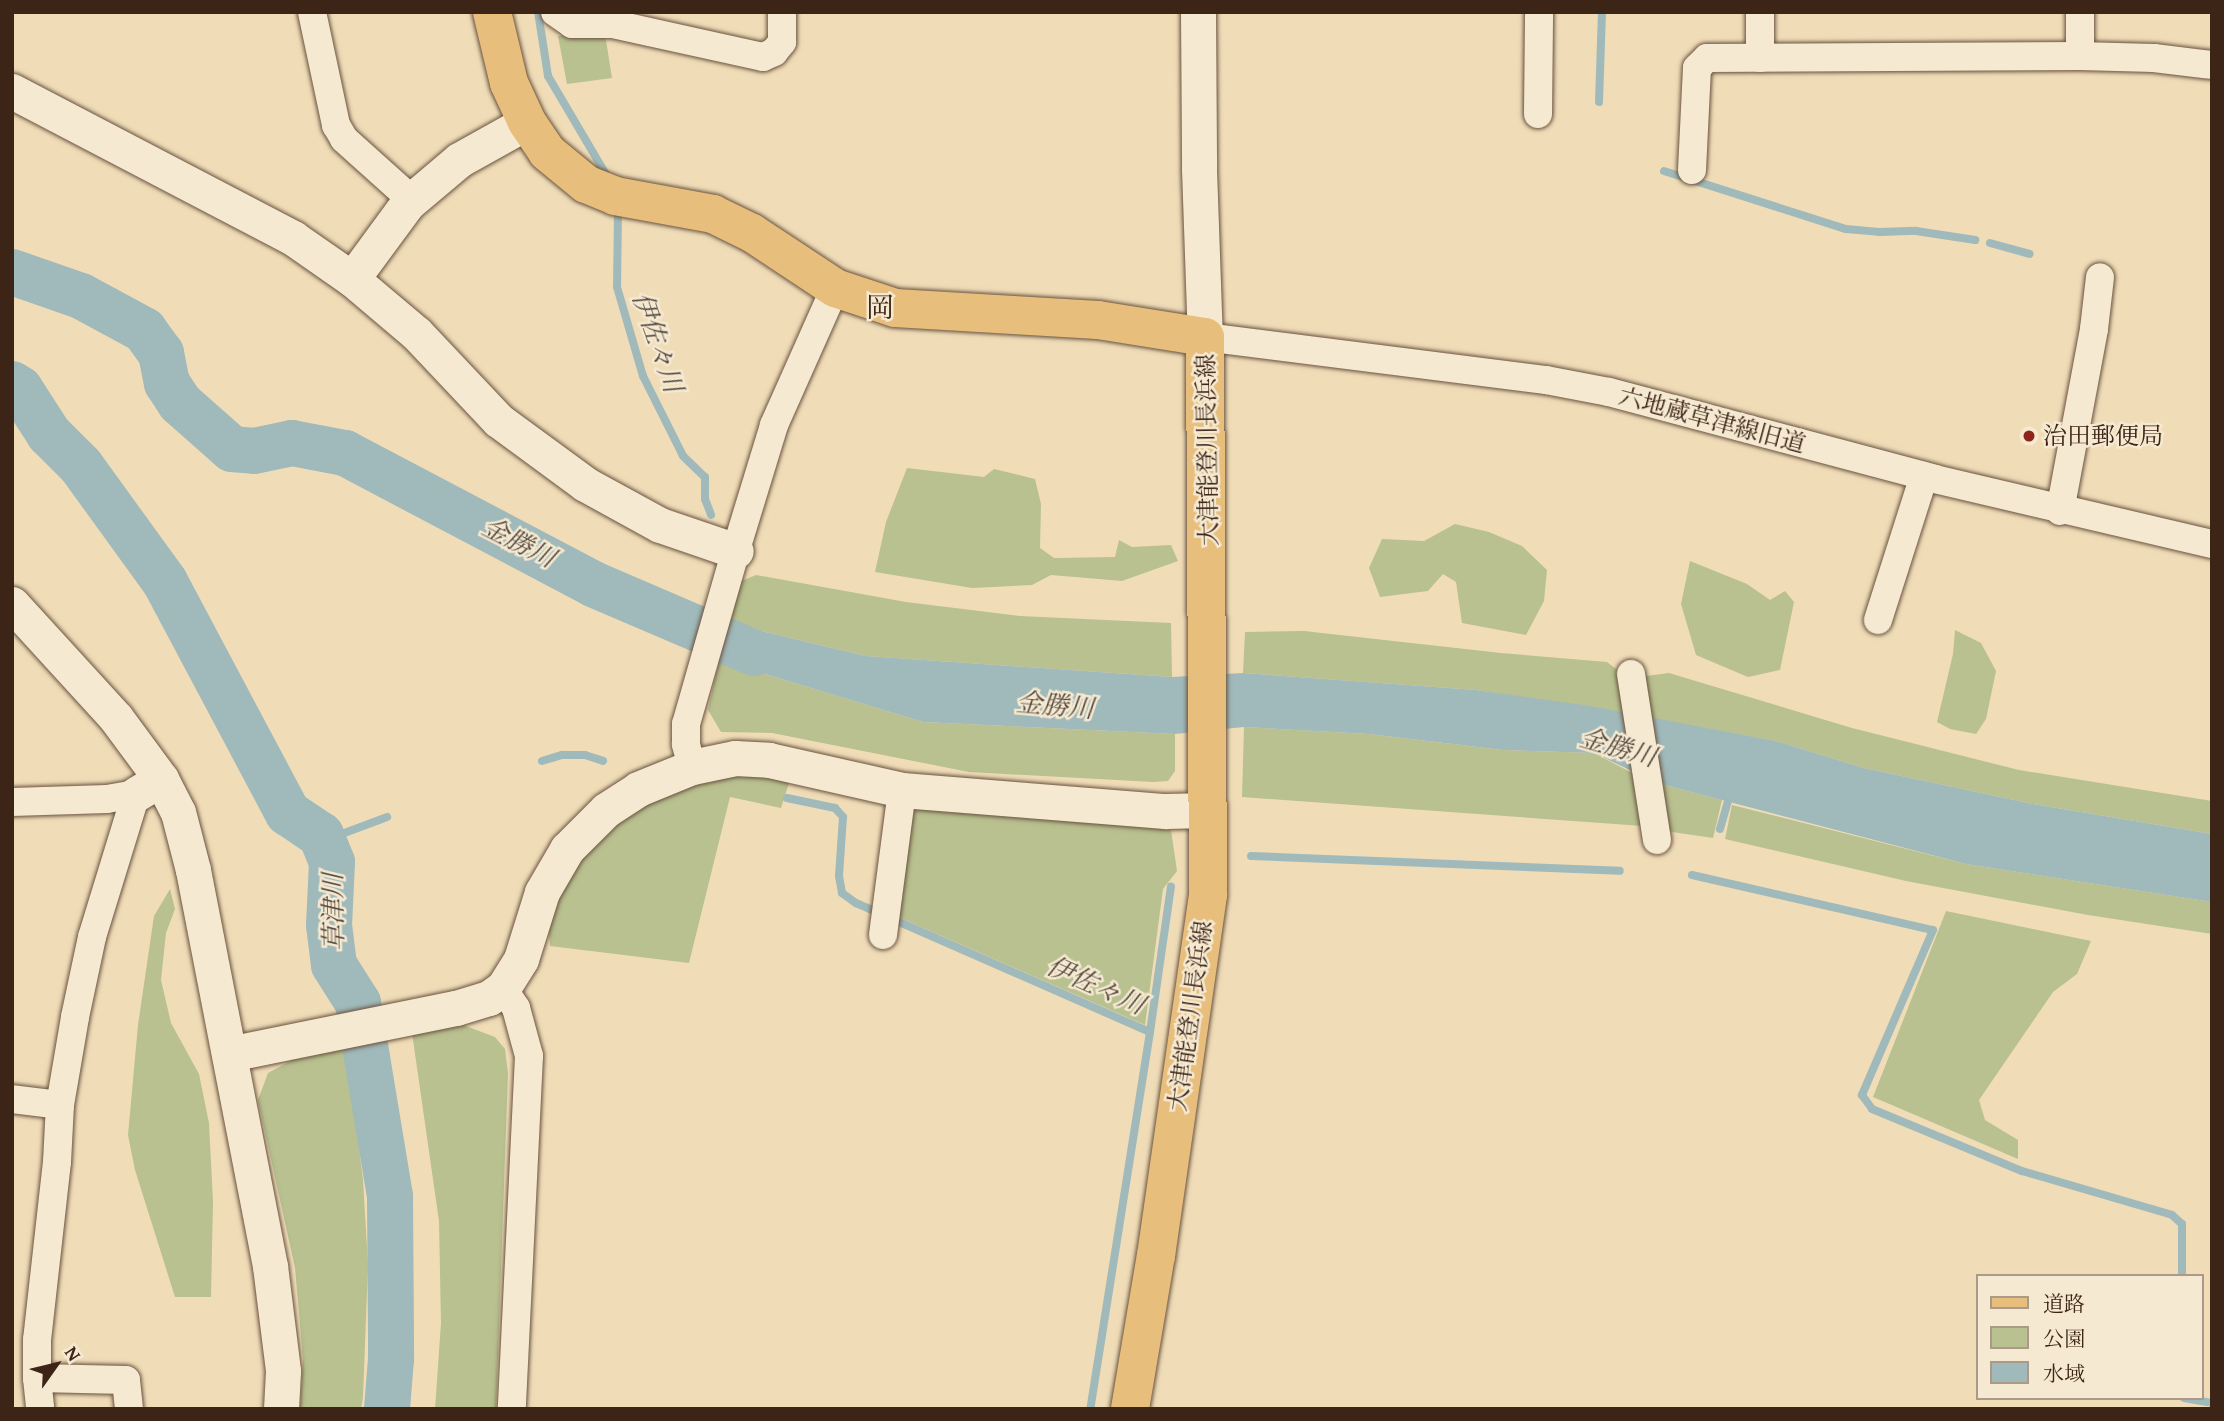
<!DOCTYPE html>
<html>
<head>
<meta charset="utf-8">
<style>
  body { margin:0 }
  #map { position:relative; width:2224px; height:1421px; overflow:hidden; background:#f0ddb8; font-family:"Gentium Book Plus","Noto Serif JP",serif }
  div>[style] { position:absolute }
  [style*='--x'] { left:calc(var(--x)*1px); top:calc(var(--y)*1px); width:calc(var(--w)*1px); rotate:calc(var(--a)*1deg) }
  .green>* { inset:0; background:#b8c18f }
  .water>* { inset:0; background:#a0b9ba }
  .stream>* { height:8px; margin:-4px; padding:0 4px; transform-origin:4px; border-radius:4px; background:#a0b9ba }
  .river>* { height:46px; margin:-23px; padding:0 23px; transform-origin:23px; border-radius:23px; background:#a0b9ba }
  .roads { filter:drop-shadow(0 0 2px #69523f) drop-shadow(0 0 2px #69523f) }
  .minor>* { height:28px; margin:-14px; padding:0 14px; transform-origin:14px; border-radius:14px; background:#f5e9d1 }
  .tertiary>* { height:35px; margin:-17.5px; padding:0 17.5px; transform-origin:17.5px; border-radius:17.5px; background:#f5e9d1 }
  .primary>* { height:38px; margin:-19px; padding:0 19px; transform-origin:19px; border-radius:19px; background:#e8be7c }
  .dots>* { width:19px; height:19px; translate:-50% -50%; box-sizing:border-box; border:4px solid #f5e9d1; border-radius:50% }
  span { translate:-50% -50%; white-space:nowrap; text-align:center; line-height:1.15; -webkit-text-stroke:5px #f5e9d1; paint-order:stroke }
  .street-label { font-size:24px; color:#3c2417 }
  .poi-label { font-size:24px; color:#3c2417 }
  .left { translate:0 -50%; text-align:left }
  .water-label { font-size:26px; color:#554940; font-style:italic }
  .quarter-label { font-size:28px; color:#3c2417 }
  .frame { position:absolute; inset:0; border:14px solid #3c2417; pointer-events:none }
  .legend { position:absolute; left:1976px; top:1274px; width:228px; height:126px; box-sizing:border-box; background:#f5e9d1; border:2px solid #ab9a87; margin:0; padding:9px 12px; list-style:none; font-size:21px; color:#3c2417 }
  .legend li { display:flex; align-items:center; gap:14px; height:35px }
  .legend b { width:35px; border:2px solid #ab9a87 }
  .north { position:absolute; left:21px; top:1330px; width:70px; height:70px; -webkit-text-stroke:5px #f5e9d1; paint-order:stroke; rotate:56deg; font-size:19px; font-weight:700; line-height:28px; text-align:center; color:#3c2417 }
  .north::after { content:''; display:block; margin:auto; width:24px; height:32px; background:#3c2417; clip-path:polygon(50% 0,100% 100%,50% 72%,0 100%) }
</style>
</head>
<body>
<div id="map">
  <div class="green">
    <div style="clip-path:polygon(605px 34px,612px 78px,567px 84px,558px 36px)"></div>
    <div style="clip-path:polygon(907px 468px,984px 477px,994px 469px,1035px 479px,1041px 504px,1040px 548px,1054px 558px,1115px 557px,1119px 540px,1132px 547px,1171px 545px,1178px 561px,1122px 581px,1051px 575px,1032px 585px,972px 588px,875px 572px,886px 522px)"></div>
    <div style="clip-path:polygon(1455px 524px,1489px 532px,1522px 546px,1547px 570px,1544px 601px,1526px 635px,1462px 623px,1456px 582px,1443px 574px,1428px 591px,1380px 597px,1369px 568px,1382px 539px,1424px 541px)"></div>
    <div style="clip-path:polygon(1690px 561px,1747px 584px,1770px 600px,1785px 591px,1794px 602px,1780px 670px,1748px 677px,1696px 655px,1681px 604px)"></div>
    <div style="clip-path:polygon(756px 575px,906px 602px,1020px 616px,1171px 623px,1172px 677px,866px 656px,727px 623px,739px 582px)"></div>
    <div style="clip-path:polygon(1955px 630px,1981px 643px,1996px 671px,1986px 719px,1976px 734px,1950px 729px,1937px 722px,1953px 654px)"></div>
    <div style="clip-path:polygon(1304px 631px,1501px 653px,1607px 662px,1620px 672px,1626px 713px,1476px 690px,1243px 673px,1245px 632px)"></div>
    <div style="clip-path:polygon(719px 660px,923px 722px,1175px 734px,1175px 771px,1168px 781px,1153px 782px,969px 772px,772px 733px,721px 732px,708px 710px)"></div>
    <div style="clip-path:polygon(1669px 673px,1852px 728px,2019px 770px,2212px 801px,2212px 834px,2033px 804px,1864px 768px,1776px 741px,1649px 718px,1638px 677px)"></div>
    <div style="clip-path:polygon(1244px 727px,1369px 734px,1503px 750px,1594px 753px,1636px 775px,1643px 826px,1242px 797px)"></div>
    <div style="clip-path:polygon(728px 774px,790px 780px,781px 808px,730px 797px,689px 963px,550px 946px,548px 923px,561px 893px,570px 873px,596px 840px,611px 826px,664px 794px)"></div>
    <div style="clip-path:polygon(1657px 783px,1722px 800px,1713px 838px,1672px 832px,1664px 827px)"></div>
    <div style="clip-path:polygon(1732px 805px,1966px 864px,2212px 902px,2212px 934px,2088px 915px,1906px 881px,1725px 839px)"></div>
    <div style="clip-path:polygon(918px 808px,1171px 830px,1177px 871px,1163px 889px,1145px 1025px,896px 916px,908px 819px)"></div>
    <div style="clip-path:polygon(170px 889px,175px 909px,166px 933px,161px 980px,171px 1023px,199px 1074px,209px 1123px,213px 1202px,211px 1297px,175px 1297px,135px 1170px,128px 1135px,138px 1025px,154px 916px)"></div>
    <div style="clip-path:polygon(1946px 911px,2091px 941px,2077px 974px,2053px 992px,1979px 1100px,1985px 1120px,2018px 1140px,2018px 1159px,1873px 1097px)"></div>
    <div style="clip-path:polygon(463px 1025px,495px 1037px,505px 1049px,508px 1074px,496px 1409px,435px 1409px,441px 1323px,439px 1221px,412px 1033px)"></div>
    <div style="clip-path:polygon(346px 1047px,363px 1179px,368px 1266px,363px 1397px,361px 1409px,300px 1409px,303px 1359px,295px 1268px,258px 1100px,268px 1073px,296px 1058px)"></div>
  </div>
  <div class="water">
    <div style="clip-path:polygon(727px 623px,866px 656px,1172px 677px,1243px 673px,1476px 690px,1590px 706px,1776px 741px,1864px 768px,2033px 804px,2212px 834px,2212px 902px,1966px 864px,1657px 783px,1594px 753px,1503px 750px,1369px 734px,1244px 727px,1175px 734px,923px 722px,719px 660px)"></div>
  </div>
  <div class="stream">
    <div style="--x:538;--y:12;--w:65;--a:81.1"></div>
    <div style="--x:548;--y:76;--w:118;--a:59.5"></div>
    <div style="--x:1599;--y:102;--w:90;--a:-88.1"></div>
    <div style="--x:1664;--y:171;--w:191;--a:17.7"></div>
    <div style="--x:1846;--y:229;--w:33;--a:5"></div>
    <div style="--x:1879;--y:232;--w:37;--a:-2"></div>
    <div style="--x:1916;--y:231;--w:60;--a:8.7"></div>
    <div style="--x:618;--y:210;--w:77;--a:90.7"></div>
    <div style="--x:617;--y:287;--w:93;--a:73.7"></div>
    <div style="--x:643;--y:376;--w:89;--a:63.4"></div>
    <div style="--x:683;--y:456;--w:30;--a:44"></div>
    <div style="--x:705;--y:477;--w:22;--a:90"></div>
    <div style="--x:705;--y:499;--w:17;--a:69"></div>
    <div style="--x:1990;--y:243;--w:41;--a:15.4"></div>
    <div style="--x:542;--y:761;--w:21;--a:-17"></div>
    <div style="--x:562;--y:755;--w:23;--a:0"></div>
    <div style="--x:585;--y:755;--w:19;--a:18"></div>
    <div style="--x:787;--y:798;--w:49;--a:11.8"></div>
    <div style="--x:835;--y:808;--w:12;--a:48"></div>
    <div style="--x:843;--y:817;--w:59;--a:93.9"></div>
    <div style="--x:839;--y:876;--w:17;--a:80"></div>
    <div style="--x:842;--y:893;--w:17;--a:36"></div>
    <div style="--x:856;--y:903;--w:321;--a:23.7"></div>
    <div style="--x:1150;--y:1032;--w:382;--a:99"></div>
    <div style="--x:1720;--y:829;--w:35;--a:-74"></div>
    <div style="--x:321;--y:835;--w:10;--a:17"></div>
    <div style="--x:331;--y:838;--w:60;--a:-20.6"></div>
    <div style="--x:1251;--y:856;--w:369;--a:2.3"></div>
    <div style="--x:1692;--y:875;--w:247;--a:12.9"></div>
    <div style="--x:1933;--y:930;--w:180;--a:113.3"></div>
    <div style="--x:1862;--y:1095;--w:17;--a:54"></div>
    <div style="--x:1872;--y:1109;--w:162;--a:22.5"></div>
    <div style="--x:2022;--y:1171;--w:156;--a:16.3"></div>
    <div style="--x:2172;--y:1215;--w:13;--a:42"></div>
    <div style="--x:2182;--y:1224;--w:52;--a:90"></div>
    <div style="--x:1150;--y:1032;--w:147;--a:-81.8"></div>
    <div style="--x:2184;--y:1398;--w:28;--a:10"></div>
  </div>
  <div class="river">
    <div style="--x:12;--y:272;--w:73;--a:19.2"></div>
    <div style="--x:81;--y:296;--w:72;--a:28.4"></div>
    <div style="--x:144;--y:330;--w:29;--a:54"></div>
    <div style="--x:161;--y:353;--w:31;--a:79"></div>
    <div style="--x:167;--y:383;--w:24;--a:57"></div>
    <div style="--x:180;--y:403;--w:69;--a:41.5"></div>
    <div style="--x:232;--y:449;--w:22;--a:5"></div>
    <div style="--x:254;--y:451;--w:39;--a:-12"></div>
    <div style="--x:292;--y:443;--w:54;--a:10.7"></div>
    <div style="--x:345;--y:453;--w:280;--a:27.8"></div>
    <div style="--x:593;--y:584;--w:175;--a:23.2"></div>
    <div style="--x:12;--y:384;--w:9;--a:32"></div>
    <div style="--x:20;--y:389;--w:54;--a:57.2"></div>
    <div style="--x:49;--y:434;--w:45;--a:45"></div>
    <div style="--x:81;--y:466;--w:143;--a:54.1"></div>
    <div style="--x:165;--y:582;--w:262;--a:62"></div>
    <div style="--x:288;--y:813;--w:40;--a:34"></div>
    <div style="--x:321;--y:835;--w:29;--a:68"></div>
    <div style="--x:332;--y:862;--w:63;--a:92.7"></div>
    <div style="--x:329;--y:925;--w:40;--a:82.9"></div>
    <div style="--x:334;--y:965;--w:45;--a:57.7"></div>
    <div style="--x:358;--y:1003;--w:197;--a:80.6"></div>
    <div style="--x:390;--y:1197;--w:162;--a:89.6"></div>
    <div style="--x:391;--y:1359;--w:50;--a:94.6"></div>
  </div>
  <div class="roads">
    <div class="minor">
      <div style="--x:312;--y:12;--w:116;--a:78"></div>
      <div style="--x:336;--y:125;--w:16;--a:60"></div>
      <div style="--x:344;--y:139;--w:91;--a:41.9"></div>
      <div style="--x:555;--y:12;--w:21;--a:35"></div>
      <div style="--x:572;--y:24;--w:41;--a:0"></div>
      <div style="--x:613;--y:24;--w:154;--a:12.4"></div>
      <div style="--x:763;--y:57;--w:12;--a:-24"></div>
      <div style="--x:774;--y:52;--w:13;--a:-51"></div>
      <div style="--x:782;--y:42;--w:30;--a:-90"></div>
      <div style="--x:1760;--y:12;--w:46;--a:90"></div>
      <div style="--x:2080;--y:12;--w:44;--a:90"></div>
      <div style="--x:1538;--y:114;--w:102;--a:-89.4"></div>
      <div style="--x:1692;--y:170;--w:102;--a:-87.2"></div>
      <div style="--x:1697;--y:68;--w:14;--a:-45"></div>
      <div style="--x:1707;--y:58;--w:373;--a:-0.3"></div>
      <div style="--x:2080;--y:56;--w:74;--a:1.5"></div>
      <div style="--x:2154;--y:58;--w:58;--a:6.9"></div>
      <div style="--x:1205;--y:337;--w:344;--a:7.2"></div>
      <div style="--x:1546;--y:380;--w:64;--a:10.8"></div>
      <div style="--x:1609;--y:392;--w:337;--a:14.9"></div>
      <div style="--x:1935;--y:479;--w:285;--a:13.2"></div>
      <div style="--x:2060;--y:511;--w:185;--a:-79.4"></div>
      <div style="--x:2094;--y:329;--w:52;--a:-83.4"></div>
      <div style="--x:1878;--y:620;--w:151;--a:-72.3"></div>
      <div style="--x:1631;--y:674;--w:168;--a:81.1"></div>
      <div style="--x:692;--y:767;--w:24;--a:-105"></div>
      <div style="--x:686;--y:744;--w:20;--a:-90"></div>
      <div style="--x:686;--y:724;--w:188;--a:-74"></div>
      <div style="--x:738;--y:543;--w:123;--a:-73"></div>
      <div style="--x:774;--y:425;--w:150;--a:-66"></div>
      <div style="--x:12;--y:802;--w:95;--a:-1.8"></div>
      <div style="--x:107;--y:799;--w:29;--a:-10"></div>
      <div style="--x:883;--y:935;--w:146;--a:-82.5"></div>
      <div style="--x:503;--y:988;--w:24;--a:57"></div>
      <div style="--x:516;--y:1008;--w:50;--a:74.8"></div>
      <div style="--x:529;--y:1056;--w:353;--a:92.8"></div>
      <div style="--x:12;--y:1099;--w:48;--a:7.1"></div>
      <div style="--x:37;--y:1378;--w:31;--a:84"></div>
      <div style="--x:129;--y:1409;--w:29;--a:-96"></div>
      <div style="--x:126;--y:1380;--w:89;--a:-178.7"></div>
      <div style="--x:37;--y:1378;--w:38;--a:-90"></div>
      <div style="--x:37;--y:1340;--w:179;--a:-83.6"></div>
      <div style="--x:57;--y:1162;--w:57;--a:-87"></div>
      <div style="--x:60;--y:1105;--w:89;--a:-80.3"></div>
      <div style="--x:75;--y:1017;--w:82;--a:-78"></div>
      <div style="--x:92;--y:937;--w:150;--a:-72.9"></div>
    </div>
    <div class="tertiary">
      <div style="--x:1198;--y:12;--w:157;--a:89.6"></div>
      <div style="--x:1199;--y:169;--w:168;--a:88"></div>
      <div style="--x:12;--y:91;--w:317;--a:27.6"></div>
      <div style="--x:293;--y:238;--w:72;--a:34.8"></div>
      <div style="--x:352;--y:279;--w:85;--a:40.2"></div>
      <div style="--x:417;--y:334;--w:118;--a:46.7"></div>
      <div style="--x:498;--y:420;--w:108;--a:36.3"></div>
      <div style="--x:585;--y:484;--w:85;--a:28.7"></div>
      <div style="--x:660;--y:525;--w:80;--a:18.9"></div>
      <div style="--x:352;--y:279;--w:93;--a:-53.7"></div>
      <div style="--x:407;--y:204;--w:68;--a:-40.2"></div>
      <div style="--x:459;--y:160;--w:78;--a:-29.2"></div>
      <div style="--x:12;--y:604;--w:154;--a:47.6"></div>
      <div style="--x:116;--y:718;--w:76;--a:53.6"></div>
      <div style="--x:161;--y:779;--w:29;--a:149"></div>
      <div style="--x:161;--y:779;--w:37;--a:63"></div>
      <div style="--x:178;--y:812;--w:60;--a:75.5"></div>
      <div style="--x:193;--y:870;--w:403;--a:79"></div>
      <div style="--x:270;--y:1266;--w:106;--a:82.9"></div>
      <div style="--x:283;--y:1371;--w:38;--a:93"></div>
      <div style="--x:229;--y:1054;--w:232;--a:-11.5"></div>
      <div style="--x:456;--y:1008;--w:34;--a:-17"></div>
      <div style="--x:489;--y:998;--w:17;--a:-36"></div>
      <div style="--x:503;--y:988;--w:34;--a:-58"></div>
      <div style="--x:521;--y:959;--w:70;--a:-72.6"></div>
      <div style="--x:542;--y:892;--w:50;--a:-59.8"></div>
      <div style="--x:567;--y:849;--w:55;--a:-45"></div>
      <div style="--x:606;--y:810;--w:38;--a:-33"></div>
      <div style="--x:638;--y:789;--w:58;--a:-22.2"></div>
      <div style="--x:692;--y:767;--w:44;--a:-11.8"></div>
      <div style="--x:735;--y:758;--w:34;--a:3"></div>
      <div style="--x:769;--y:760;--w:136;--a:12.7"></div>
      <div style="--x:902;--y:790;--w:264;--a:4.6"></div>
      <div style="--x:1165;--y:811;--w:42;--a:-1.4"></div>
    </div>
    <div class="primary">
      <div style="--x:492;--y:12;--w:73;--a:76.5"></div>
      <div style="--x:509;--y:83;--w:43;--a:65.2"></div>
      <div style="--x:527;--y:122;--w:36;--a:56"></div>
      <div style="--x:547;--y:152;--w:50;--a:39.4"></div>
      <div style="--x:586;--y:184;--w:31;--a:22"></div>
      <div style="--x:615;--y:196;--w:100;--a:10.4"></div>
      <div style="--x:713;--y:214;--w:43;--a:26"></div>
      <div style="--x:752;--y:233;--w:100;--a:33.5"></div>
      <div style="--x:835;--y:288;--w:63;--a:18.4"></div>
      <div style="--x:895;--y:308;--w:203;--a:3.4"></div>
      <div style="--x:1098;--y:320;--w:108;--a:9"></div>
      <div style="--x:1205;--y:337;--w:558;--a:89.69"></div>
      <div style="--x:1208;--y:895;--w:364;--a:98.2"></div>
      <div style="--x:1156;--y:1255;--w:156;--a:99.6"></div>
    </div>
  </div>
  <div class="dots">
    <div style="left:2029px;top:436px;background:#8f2418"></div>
  </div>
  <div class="street-label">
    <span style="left:1712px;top:420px;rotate:15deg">六地蔵草津線旧道</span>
    <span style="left:1207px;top:450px;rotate:-91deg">大津能登川長浜線</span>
    <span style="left:1190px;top:1016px;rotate:-82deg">大津能登川長浜線</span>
  </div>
  <div class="poi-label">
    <span class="left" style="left:2043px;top:436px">治田郵便局</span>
  </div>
  <div class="water-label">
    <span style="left:658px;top:342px;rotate:71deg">伊佐々川</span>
    <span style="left:519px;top:542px;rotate:27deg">金勝川</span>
    <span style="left:1055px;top:705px;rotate:5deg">金勝川</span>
    <span style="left:1618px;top:747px;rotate:16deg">金勝川</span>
    <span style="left:333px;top:912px;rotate:-91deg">草津川</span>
    <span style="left:1096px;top:985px;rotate:24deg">伊佐々川</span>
  </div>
  <div class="quarter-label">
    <span style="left:880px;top:307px">岡</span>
  </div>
  <div class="frame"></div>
  <ul class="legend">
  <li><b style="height:9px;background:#e8be7c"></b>道路</li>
  <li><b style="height:19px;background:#b8c18f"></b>公園</li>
  <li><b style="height:19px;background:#a0b9ba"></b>水域</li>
  </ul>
  <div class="north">N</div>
</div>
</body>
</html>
